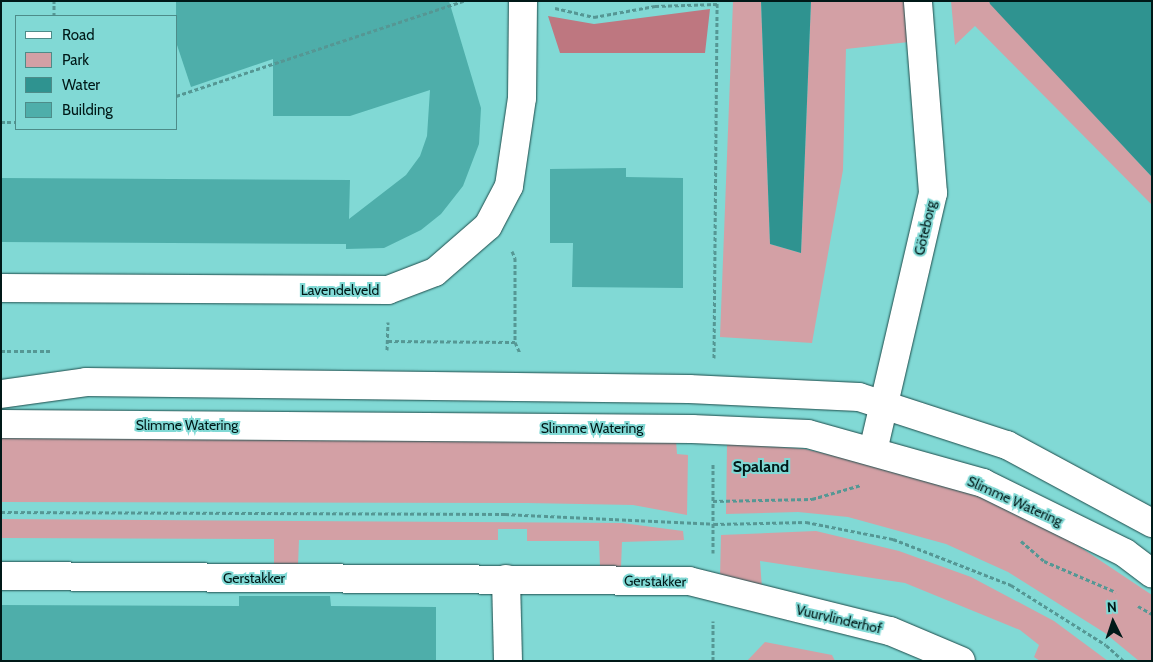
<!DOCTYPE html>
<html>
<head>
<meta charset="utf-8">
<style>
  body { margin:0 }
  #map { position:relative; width:1153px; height:662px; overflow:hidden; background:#81d9d5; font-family:Cabin,sans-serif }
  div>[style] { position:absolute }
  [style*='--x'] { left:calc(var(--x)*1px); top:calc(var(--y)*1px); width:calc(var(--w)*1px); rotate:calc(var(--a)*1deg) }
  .green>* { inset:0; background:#d3a0a5 }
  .forest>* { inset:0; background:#be7780 }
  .water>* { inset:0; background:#2f9390 }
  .building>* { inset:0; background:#4eaeaa }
  .path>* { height:3px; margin-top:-1.5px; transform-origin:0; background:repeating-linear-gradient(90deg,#559794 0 4px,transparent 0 6.5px) }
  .roads { filter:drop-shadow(0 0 1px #1c4b4a) drop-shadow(0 0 1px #1c4b4a) }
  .minor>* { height:28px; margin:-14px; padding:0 14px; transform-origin:14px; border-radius:14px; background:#fff }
  .tertiary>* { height:28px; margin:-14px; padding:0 14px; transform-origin:14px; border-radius:14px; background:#fff }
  span { translate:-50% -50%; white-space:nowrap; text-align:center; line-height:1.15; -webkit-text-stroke:4px #81d9d5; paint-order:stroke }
  .street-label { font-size:14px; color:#001918 }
  .quarter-label { font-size:16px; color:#001918; font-weight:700 }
  .frame { position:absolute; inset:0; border:2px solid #001918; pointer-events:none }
  .legend { position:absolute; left:15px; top:15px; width:162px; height:115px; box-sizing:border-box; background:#81d9d5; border:1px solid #4d8c89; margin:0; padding:6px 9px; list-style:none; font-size:15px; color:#001918 }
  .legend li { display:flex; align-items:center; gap:10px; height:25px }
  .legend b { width:25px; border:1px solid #4d8c89 }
  .north { position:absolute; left:1088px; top:597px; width:50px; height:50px; -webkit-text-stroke:4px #81d9d5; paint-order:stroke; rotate:356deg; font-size:14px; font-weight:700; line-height:20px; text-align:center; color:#001918 }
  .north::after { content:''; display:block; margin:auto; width:18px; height:22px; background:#001918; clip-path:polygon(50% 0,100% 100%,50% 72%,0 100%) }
</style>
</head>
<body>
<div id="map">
  <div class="green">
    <div style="clip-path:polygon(733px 1px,761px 1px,770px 244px,801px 253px,811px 1px,905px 1px,909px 42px,846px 49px,843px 170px,812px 343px,720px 337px)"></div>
    <div style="clip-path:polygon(951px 1px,989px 1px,1152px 177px,1152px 205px,975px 26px,955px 45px)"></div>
    <div style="clip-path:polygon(1px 436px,676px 440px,677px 454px,688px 455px,687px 515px,633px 505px,527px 503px,1px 502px)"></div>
    <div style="clip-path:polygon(727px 443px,805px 449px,862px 462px,937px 480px,1013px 510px,1077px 545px,1152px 595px,1152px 661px,1139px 661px,1105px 633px,1008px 572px,946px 544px,848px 517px,798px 512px,726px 514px)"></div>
    <div style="clip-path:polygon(1px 519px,622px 523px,683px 531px,684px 540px,622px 542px,621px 567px,600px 567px,599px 541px,527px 541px,527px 529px,498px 529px,498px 540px,299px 540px,298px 565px,274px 565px,274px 539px,1px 538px)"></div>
    <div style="clip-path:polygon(816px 531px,899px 551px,971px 577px,1054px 621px,1108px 661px,1040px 661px,1034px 657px,1039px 645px,1020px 630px,905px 583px,760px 561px,762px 588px,720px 578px,721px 535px)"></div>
    <div style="clip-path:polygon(765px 642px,832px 655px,835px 661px,747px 661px)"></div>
  </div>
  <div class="forest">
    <div style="clip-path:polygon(710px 9px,705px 53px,560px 53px,548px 16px,594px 24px)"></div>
  </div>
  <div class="water">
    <div style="clip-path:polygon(761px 1px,811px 1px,801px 253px,770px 244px)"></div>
    <div style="clip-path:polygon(989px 1px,1152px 1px,1152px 177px,990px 4px)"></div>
  </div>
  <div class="building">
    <div style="clip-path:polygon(176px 1px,449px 1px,481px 108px,479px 144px,463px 186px,441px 214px,421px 230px,384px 248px,346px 249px,346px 244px,1px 242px,1px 178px,350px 180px,349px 219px,406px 175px,420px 156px,427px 136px,430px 90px,350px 116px,273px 116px,273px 59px,191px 87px,176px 42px)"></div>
    <div style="clip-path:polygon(626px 168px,626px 177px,683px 178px,683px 288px,572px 287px,573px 243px,550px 243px,550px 169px)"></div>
    <div style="clip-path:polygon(239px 596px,330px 596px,331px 606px,436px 607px,436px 661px,1px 661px,1px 605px,239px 606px)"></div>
  </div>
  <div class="path">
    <div style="--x:555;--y:8;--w:40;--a:13"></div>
    <div style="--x:594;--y:17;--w:62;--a:-10.2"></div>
    <div style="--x:655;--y:6;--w:62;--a:-1.8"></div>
    <div style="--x:54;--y:16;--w:15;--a:-90"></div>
    <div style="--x:176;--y:96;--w:303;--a:-18.3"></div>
    <div style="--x:1;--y:122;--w:15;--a:0"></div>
    <div style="--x:512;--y:251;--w:8;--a:67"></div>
    <div style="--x:515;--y:258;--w:84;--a:90"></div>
    <div style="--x:515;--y:342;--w:12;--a:66"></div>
    <div style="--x:388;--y:341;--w:127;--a:0.5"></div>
    <div style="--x:387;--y:350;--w:28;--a:-88"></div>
    <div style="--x:1;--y:351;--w:50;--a:0"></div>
    <div style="--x:714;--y:358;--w:357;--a:-89.5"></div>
    <div style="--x:713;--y:501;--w:99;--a:-1.2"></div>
    <div style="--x:812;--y:499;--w:51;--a:-15.9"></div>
    <div style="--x:1;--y:512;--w:504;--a:0.23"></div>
    <div style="--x:505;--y:514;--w:209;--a:2.7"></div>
    <div style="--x:714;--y:524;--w:92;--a:-1.2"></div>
    <div style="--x:806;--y:522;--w:89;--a:11.1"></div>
    <div style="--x:893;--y:539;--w:127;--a:21.3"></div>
    <div style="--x:1011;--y:585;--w:112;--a:32.3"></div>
    <div style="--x:1106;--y:645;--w:24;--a:42"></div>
    <div style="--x:1021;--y:541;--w:30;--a:41"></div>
    <div style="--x:1044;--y:561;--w:78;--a:23.3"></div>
    <div style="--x:713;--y:553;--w:89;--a:-90"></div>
    <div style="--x:1138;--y:606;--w:16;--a:30"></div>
    <div style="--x:713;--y:661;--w:40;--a:-90"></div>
  </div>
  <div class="roads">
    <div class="minor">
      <div style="--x:1;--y:288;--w:387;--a:0.3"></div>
      <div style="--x:388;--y:290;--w:50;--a:-21"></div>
      <div style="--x:435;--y:272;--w:70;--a:-41"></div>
      <div style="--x:488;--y:226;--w:45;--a:-62.3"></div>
      <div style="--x:509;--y:186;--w:89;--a:-81.6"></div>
      <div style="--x:522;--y:98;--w:97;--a:-89.4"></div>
      <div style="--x:873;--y:451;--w:265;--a:-76.9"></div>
      <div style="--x:933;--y:193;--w:193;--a:-94.5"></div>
      <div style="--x:1;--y:576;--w:688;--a:0.42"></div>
      <div style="--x:689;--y:581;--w:207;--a:14"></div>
      <div style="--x:890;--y:631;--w:77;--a:22.9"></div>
      <div style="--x:506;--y:579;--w:82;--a:88.6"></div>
    </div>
    <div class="tertiary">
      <div style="--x:1;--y:394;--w:86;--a:-8"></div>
      <div style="--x:86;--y:382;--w:603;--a:0.67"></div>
      <div style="--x:689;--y:389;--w:170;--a:2.7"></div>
      <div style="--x:859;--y:397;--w:156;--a:18"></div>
      <div style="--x:1007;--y:445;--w:165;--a:28.3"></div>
      <div style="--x:1;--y:424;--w:691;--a:0.41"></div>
      <div style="--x:692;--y:429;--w:116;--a:2.5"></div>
      <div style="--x:808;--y:434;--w:182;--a:15.6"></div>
      <div style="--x:983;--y:483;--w:158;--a:26.2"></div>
      <div style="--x:1125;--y:553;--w:34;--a:37"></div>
    </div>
  </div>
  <div class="street-label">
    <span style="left:925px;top:228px;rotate:-77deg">Göteborg</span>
    <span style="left:340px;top:290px">Lavendelveld</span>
    <span style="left:187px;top:425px">Slimme Watering</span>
    <span style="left:592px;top:428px">Slimme Watering</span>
    <span style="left:1015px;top:501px;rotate:24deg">Slimme Watering</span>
    <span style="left:254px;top:578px">Gerstakker</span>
    <span style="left:655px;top:581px;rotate:1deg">Gerstakker</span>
    <span style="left:839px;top:619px;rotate:13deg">Vuurvlinderhof</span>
  </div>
  <div class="quarter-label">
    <span style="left:761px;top:467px">Spaland</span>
  </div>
  <div class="frame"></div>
  <ul class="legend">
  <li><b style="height:6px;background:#fff"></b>Road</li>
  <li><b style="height:14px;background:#d3a0a5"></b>Park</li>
  <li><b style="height:14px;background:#2f9390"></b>Water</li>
  <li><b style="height:14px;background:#4eaeaa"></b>Building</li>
  </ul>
  <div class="north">N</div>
</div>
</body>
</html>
